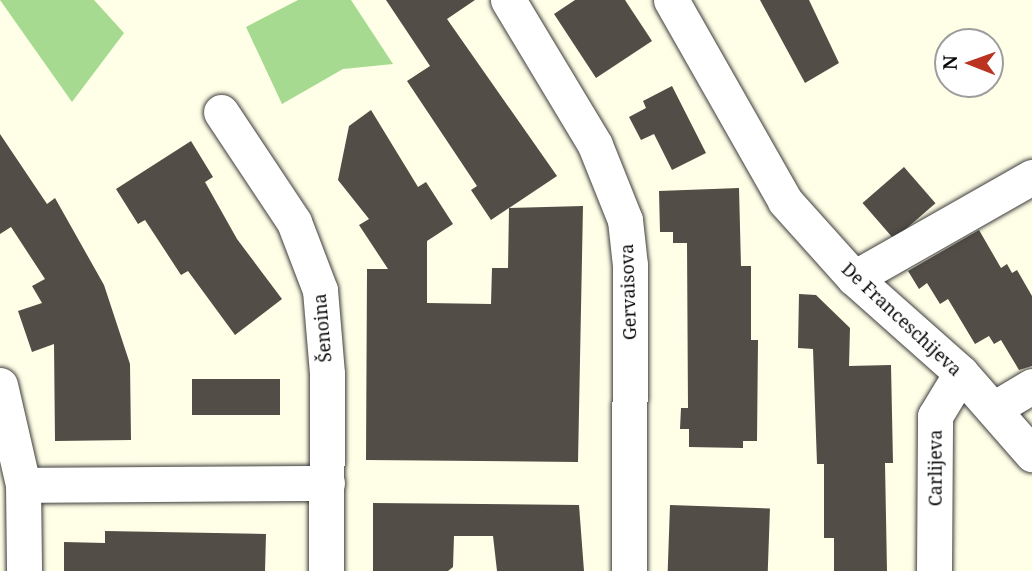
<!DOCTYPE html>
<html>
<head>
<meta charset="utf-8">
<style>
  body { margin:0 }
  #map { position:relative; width:1032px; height:571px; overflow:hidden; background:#fffee6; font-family:"Noto Serif",serif }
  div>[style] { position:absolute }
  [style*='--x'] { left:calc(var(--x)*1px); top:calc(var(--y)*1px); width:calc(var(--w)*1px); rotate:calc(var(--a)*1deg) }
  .forest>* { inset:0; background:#a5da90 }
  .building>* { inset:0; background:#524d46; transform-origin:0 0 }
  .roads { filter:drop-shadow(0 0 2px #3d3d3d) drop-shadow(0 0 2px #3d3d3d) }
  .minor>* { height:35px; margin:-17.5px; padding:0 17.5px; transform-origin:17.5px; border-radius:17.5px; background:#fff }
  span { translate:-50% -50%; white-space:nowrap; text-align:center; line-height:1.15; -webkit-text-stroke:7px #fff; paint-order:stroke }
  .street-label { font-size:18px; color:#0a0a0a }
  .north { position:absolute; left:934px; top:28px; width:70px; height:70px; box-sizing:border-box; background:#fff; border:2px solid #9d9d9d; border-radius:50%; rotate:271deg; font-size:19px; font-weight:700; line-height:28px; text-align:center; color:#0a0a0a }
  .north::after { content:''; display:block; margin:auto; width:24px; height:32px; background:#bb3321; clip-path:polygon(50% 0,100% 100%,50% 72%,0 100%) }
</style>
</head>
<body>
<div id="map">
  <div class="forest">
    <div style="clip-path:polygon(0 0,94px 0,124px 33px,72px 102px)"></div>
    <div style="clip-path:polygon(298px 0,351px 0,393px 64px,343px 69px,282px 104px,246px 27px)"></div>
  </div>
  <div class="building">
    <div style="clip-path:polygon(386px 0,475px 0,447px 19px,557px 176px,491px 220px,471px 190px,477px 186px,407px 81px,430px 66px)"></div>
    <div style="clip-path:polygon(575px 0,625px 0,652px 41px,596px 78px,554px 14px)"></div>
    <div style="clip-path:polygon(760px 0,809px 0,839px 63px,805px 83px)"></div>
    <div style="clip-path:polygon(672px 86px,706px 153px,672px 170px,654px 134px,641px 140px,629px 117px,646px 108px,643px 101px)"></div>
    <div style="clip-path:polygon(371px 110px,418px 187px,426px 182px,453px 224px,427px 241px,427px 303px,491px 304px,492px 268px,508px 268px,509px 208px,583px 206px,578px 462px,366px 460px,367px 269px,388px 269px,359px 225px,369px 219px,338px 180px,349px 126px)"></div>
    <div style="clip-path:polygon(0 134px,47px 204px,55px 198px,104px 285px,130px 364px,131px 440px,55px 441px,54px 344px,32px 352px,18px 311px,42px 303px,32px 286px,45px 279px,11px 227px,0 234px)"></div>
    <div style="clip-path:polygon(191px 141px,213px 177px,205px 182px,237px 239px,282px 299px,235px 335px,188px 271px,181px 275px,145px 220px,138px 224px,116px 189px)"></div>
    <div style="left:904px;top:167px;width:48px;height:55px;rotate:49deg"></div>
    <div style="clip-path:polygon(739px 188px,741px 266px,751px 266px,751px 340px,758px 340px,757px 441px,743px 441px,743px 448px,689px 447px,689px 429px,680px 429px,681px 408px,688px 408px,687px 243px,673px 243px,673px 232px,660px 232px,659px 191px)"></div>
    <div style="clip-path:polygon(979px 230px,1001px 268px,1007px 264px,1012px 273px,1017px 270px,1032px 296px,1032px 366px,1019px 370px,1001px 340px,994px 344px,989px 336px,975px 344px,948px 299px,940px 304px,927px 283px,919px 289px,908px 271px)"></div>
    <div style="clip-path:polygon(799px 294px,816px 295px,850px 328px,849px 366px,891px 365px,893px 463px,885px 463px,887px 571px,834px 571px,834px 538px,824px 538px,824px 464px,817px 464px,813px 349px,798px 348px)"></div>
    <div style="left:192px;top:379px;width:88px;height:36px"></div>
    <div style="clip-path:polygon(373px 503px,579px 505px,584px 571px,497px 571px,493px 536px,454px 536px,453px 567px,448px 571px,373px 571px)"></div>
    <div style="left:670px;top:505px;width:100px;height:66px;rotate:2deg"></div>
    <div style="clip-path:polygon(105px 531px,266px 534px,265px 571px,64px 571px,64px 542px,105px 543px)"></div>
  </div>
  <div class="roads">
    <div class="minor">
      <div style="--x:508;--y:0;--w:169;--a:59"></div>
      <div style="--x:595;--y:145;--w:81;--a:68.2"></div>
      <div style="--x:625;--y:220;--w:45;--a:83.7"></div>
      <div style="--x:630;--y:265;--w:306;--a:90.2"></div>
      <div style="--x:671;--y:0;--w:231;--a:60.4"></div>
      <div style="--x:785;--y:201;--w:103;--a:48.1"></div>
      <div style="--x:854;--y:278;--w:143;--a:41.6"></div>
      <div style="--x:961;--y:373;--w:108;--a:48.8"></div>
      <div style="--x:221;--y:112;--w:132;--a:56.4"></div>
      <div style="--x:294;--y:222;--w:73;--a:69.1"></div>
      <div style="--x:320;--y:290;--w:84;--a:85.2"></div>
      <div style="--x:327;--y:374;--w:197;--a:90.3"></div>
      <div style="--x:854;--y:278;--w:205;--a:-29.6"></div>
      <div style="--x:0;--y:385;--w:103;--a:77"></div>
      <div style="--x:23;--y:485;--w:86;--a:89.3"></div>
      <div style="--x:995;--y:408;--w:43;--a:-30.7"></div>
      <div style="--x:23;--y:485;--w:304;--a:-0.4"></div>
      <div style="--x:934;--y:571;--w:155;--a:-89.6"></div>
      <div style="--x:935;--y:416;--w:50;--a:-58.8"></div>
    </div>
  </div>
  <div class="street-label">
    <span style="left:628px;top:292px;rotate:-92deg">Gervaisova</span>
    <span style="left:902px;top:319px;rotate:43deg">De Franceschijeva</span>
    <span style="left:322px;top:328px;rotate:-95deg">Šenoina</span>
    <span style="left:935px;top:468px;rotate:-90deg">Carlijeva</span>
  </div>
  <div class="north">N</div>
</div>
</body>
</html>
